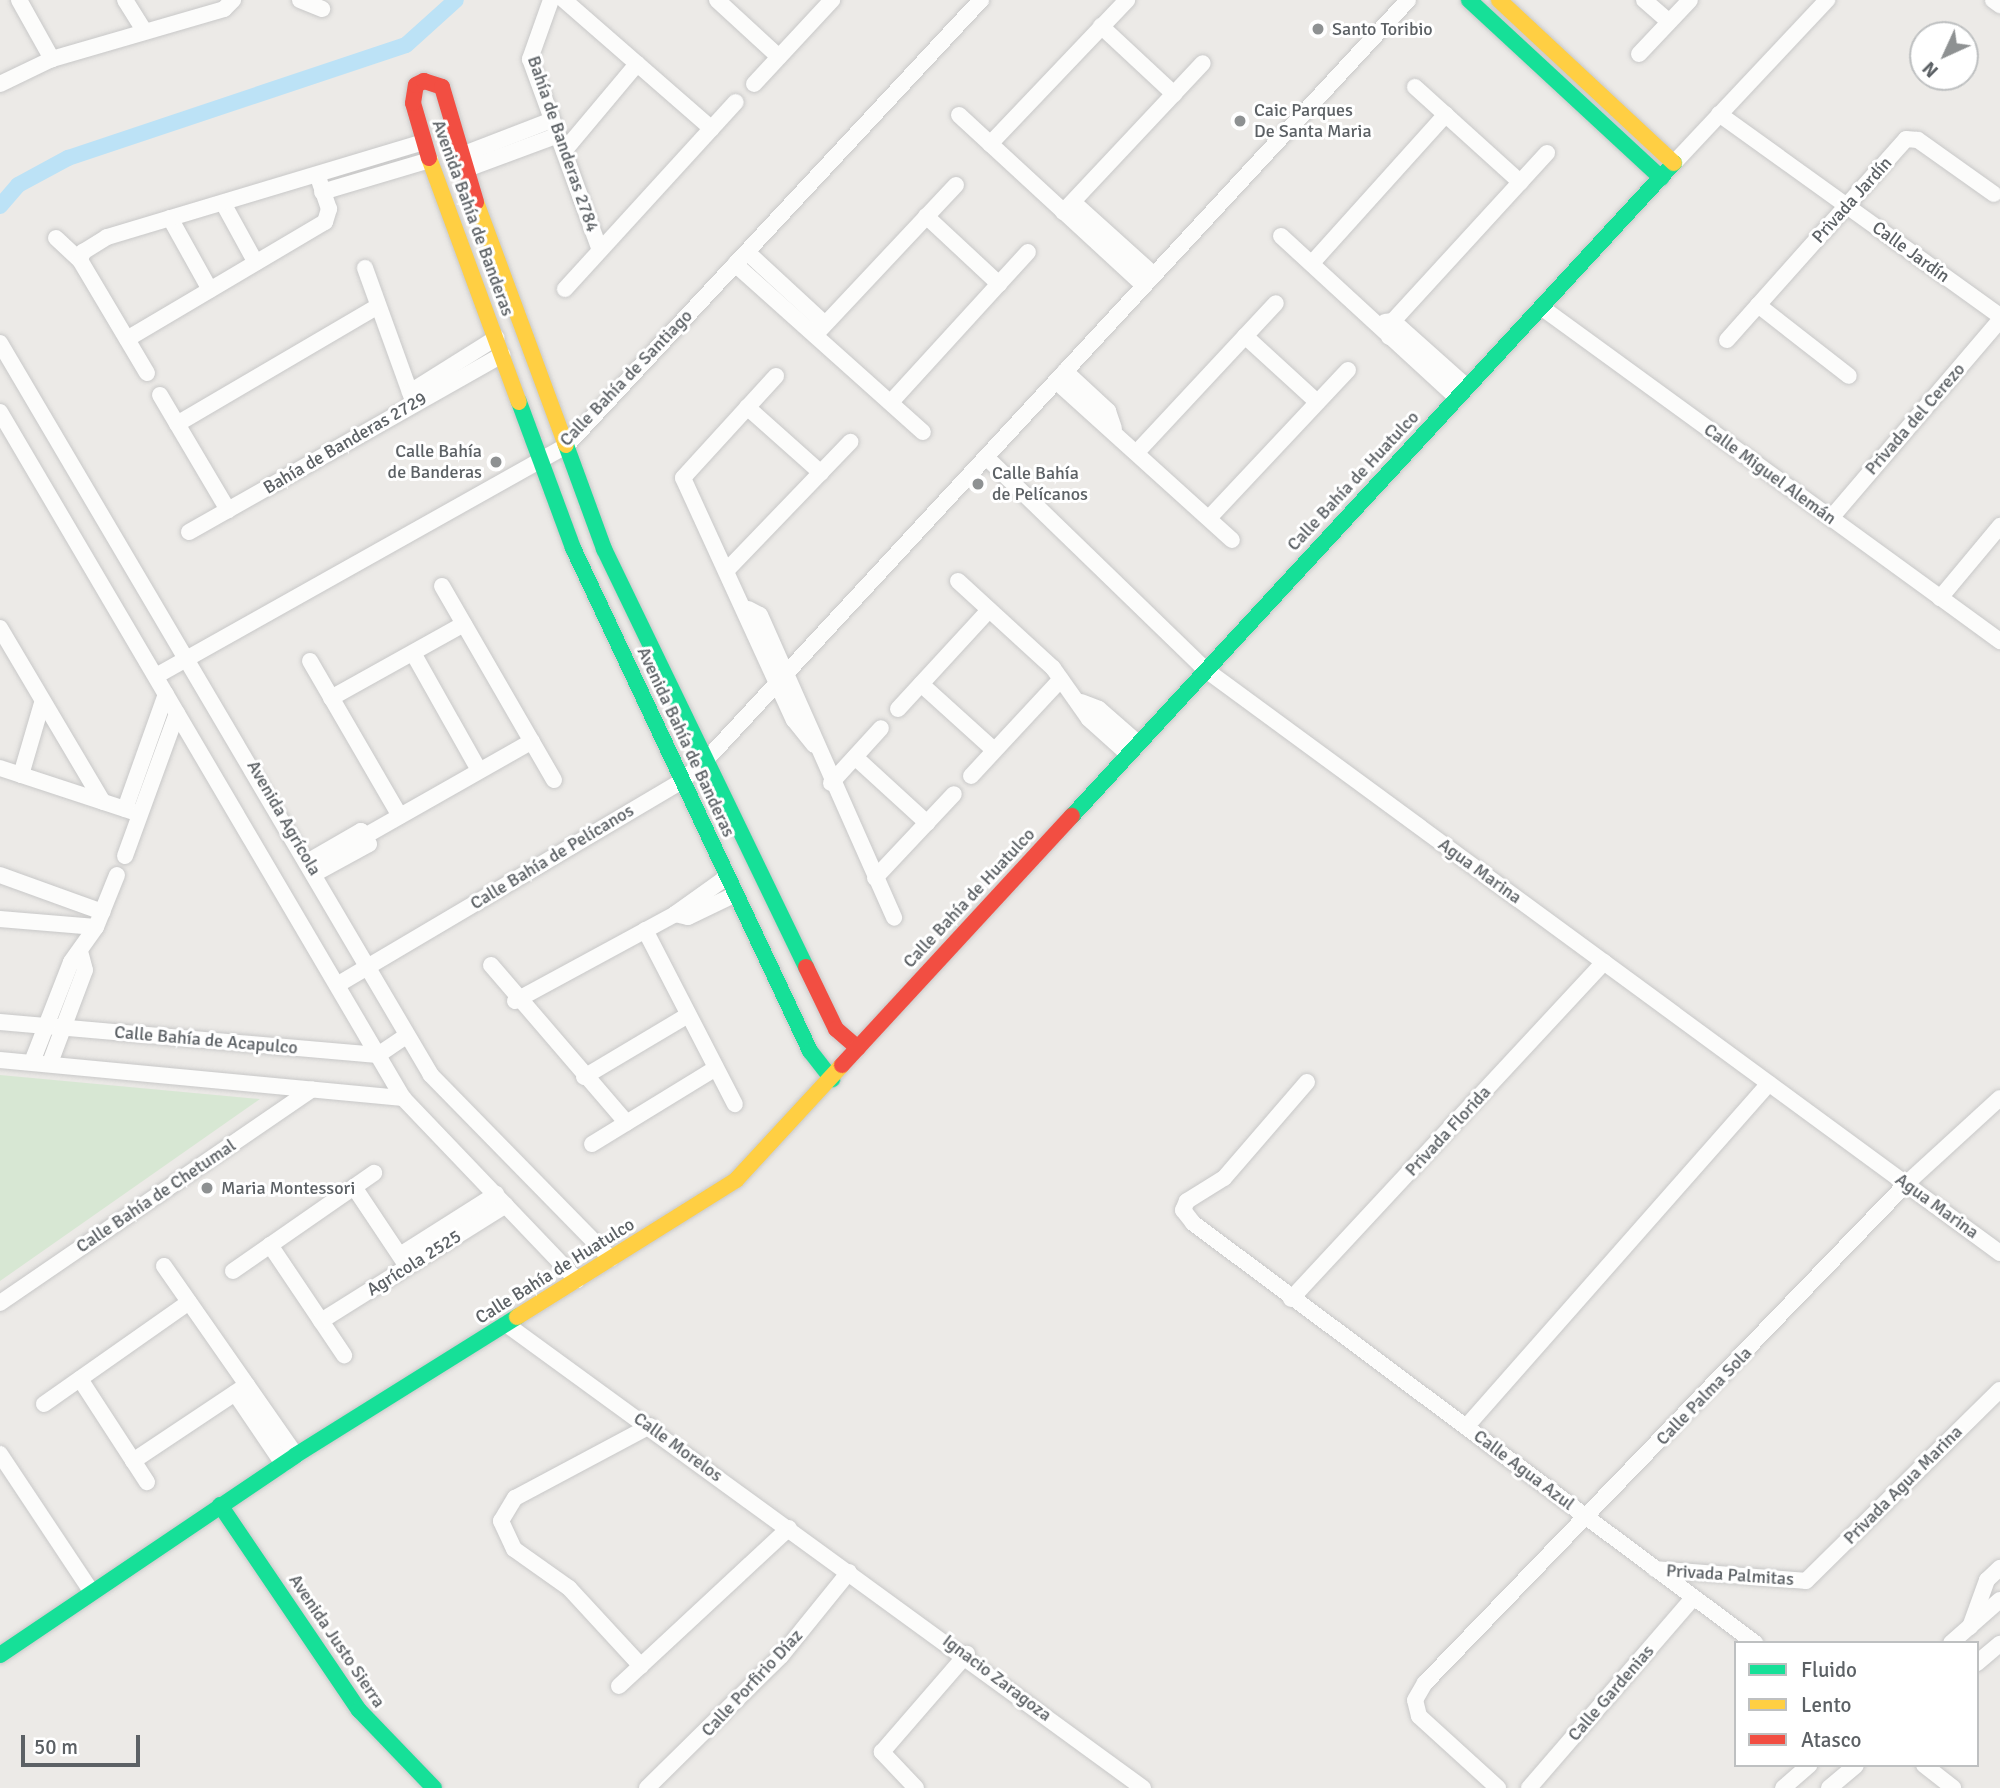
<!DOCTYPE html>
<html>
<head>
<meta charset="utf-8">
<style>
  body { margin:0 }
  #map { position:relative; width:2000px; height:1788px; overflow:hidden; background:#eceae7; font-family:Signika,sans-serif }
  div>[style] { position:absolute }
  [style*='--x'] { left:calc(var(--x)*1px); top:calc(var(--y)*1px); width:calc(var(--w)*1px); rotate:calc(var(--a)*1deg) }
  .green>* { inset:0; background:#d7e7d3 }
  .canal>* { height:16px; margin:-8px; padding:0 8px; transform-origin:8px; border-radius:8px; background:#bce2f6 }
  .roads { filter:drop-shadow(0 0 2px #c8c8c8) drop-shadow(0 0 2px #c8c8c8) }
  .street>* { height:16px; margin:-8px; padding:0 8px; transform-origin:8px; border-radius:8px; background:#fcfcfb }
  .fast>* { height:16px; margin:-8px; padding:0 8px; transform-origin:8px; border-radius:8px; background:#16e098 }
  .slow>* { height:16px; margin:-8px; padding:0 8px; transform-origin:8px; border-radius:8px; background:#ffcf43 }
  .jam>* { height:16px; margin:-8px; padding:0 8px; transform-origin:8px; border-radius:8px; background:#f24e42 }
  .dots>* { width:19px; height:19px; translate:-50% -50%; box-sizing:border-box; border:4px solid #fff; border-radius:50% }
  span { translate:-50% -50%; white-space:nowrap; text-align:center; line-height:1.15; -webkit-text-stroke:6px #fff; paint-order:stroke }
  .poi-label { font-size:18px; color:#5c6165 }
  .left { translate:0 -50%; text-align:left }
  .right { translate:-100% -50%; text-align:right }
  .street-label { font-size:18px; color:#5c6165 }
  .legend { position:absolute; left:1734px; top:1641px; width:245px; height:126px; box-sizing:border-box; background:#fff; border:2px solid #bec0c1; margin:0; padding:9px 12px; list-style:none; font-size:21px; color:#5c6165 }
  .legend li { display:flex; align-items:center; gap:14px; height:35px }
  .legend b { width:35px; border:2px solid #bec0c1 }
  .north { position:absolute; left:1909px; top:21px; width:70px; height:70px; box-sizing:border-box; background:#fff; border:2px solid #bec0c1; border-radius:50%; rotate:225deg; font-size:19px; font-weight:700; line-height:28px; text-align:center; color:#5c6165 }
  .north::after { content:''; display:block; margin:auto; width:24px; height:32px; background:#8e9192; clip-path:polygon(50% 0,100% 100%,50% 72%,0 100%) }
  .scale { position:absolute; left:21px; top:1735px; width:119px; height:32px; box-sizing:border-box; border:4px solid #5c6165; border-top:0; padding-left:9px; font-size:21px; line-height:24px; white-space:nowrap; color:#5c6165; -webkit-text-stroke:5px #fff; paint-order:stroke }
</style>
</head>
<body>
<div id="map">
  <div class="green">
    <div style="clip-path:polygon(0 1075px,260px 1099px,0 1281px)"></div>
  </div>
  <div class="canal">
    <div style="--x:0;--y:206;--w:28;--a:-49"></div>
    <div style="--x:18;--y:185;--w:57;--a:-28.4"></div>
    <div style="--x:68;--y:158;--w:356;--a:-18.5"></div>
    <div style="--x:406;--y:45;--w:67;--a:-42"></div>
  </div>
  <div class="roads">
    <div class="street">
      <div style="--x:19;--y:0;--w:68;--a:60.8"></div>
      <div style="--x:125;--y:0;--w:36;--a:58"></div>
      <div style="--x:300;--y:0;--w:24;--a:22"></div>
      <div style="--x:551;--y:0;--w:63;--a:109.6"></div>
      <div style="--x:530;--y:59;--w:203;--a:69.9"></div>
      <div style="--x:564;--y:0;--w:196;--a:41.1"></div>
      <div style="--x:717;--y:0;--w:84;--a:42.6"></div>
      <div style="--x:1644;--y:0;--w:33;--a:41"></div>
      <div style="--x:1993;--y:0;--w:9;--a:36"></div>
      <div style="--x:1101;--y:26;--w:100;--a:43"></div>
      <div style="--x:1639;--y:54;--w:74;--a:-46.6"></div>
      <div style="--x:0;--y:84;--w:58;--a:-25.7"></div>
      <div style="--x:52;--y:59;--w:179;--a:-16.2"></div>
      <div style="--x:224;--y:9;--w:13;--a:-45"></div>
      <div style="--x:754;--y:84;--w:115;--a:-47.1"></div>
      <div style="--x:1415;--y:87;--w:142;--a:42.1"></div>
      <div style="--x:1719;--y:114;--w:346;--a:35.7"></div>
      <div style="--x:959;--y:115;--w:252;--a:42.7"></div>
      <div style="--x:990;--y:144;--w:199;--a:-46.4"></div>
      <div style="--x:564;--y:151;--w:114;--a:-50"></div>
      <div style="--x:459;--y:156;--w:100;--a:-21.2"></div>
      <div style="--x:1674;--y:163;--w:224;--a:-46.8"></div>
      <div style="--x:464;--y:170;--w:100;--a:-20.4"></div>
      <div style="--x:322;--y:192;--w:113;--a:-16.5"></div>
      <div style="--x:1073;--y:202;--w:109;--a:42"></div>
      <div style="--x:223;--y:203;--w:68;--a:61.2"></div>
      <div style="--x:1063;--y:212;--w:204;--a:-46.8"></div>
      <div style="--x:926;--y:216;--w:100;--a:43"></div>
      <div style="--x:170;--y:218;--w:82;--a:60.9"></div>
      <div style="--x:1281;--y:236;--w:238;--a:42.6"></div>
      <div style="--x:56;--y:238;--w:33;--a:43"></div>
      <div style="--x:747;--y:252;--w:106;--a:42.7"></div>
      <div style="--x:1312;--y:263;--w:200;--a:-48"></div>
      <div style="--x:735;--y:264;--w:252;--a:41.8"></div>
      <div style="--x:365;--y:268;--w:144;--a:70.1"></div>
      <div style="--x:565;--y:289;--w:253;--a:-47.6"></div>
      <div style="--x:1758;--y:305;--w:115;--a:38"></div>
      <div style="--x:1541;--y:307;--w:568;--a:36.04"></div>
      <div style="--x:1385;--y:322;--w:8;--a:-7"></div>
      <div style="--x:1393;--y:321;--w:98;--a:41.7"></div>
      <div style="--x:817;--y:333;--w:203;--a:-46.8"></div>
      <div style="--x:1245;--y:336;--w:98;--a:42.5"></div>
      <div style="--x:1389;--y:337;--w:16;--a:-76"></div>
      <div style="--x:1393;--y:321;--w:228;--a:-47.5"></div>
      <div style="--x:127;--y:339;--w:230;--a:-30.6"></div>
      <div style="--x:325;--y:222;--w:14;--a:-73"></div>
      <div style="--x:329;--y:209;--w:36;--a:-109"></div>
      <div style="--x:1727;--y:340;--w:269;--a:-48.3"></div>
      <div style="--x:1906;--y:139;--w:12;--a:5"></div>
      <div style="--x:1918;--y:140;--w:93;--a:35.4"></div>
      <div style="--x:0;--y:343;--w:849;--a:59.51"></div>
      <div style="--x:431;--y:1075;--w:257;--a:45.6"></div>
      <div style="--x:1065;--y:371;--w:59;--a:42.9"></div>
      <div style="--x:1108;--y:411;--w:18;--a:71"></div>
      <div style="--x:147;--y:373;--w:131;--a:-120.7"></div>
      <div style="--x:80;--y:260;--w:9;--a:-69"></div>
      <div style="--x:83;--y:252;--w:28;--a:-32"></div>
      <div style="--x:107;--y:237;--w:330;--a:-16.7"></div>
      <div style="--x:776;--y:376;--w:138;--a:132.4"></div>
      <div style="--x:683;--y:478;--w:266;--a:65.4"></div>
      <div style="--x:794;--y:720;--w:32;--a:51"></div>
      <div style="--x:1056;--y:381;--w:237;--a:42.1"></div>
      <div style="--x:410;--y:392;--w:102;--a:-32.1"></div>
      <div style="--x:160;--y:395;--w:134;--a:59.4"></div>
      <div style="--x:891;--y:402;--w:203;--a:-47.6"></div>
      <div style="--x:747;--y:407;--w:99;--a:41.7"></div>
      <div style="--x:0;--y:412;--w:796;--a:59.57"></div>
      <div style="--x:403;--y:1098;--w:252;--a:46.3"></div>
      <div style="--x:177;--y:424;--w:233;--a:-30.4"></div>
      <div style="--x:1138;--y:451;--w:202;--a:-47"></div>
      <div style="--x:986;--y:457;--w:306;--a:44.1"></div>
      <div style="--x:1206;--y:670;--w:985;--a:36.29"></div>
      <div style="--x:1209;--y:518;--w:203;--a:-46.8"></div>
      <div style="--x:1831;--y:518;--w:260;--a:-49.5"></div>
      <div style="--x:189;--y:532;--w:360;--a:-29.5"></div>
      <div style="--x:727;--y:570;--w:178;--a:-46.1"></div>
      <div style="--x:958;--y:581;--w:129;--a:42.5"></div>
      <div style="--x:1053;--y:668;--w:62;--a:54.8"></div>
      <div style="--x:1089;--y:719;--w:52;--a:41.9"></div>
      <div style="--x:442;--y:586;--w:224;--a:60"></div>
      <div style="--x:1940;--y:598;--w:94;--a:-50.2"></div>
      <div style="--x:748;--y:609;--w:13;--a:27"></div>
      <div style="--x:760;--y:615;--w:331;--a:66.1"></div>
      <div style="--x:0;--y:628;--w:202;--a:59.4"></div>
      <div style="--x:413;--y:653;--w:134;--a:60.6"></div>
      <div style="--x:310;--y:661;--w:179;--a:59.9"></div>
      <div style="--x:156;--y:676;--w:471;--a:-29.3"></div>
      <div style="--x:567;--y:445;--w:608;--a:-47.07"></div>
      <div style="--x:921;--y:684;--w:98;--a:42.1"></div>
      <div style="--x:331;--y:698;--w:152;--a:-29.1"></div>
      <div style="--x:1081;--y:702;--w:19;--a:21"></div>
      <div style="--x:1099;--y:709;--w:52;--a:41.1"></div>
      <div style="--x:898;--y:709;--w:134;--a:-47.4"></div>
      <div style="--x:855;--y:757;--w:98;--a:42.5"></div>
      <div style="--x:0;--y:768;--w:147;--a:18.2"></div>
      <div style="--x:21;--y:775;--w:75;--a:-73.7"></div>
      <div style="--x:971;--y:776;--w:132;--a:-47.1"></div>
      <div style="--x:831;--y:783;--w:74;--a:-47.7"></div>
      <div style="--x:125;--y:809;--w:122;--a:-70.4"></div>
      <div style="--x:358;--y:840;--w:200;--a:-29.6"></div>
      <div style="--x:125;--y:856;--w:152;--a:-70"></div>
      <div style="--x:309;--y:861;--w:60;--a:-30"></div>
      <div style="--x:361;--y:831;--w:6;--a:108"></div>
      <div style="--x:316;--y:873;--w:60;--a:-28.7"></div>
      <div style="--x:369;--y:844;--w:7;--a:-153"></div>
      <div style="--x:0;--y:875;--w:109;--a:19.9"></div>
      <div style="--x:875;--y:878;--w:115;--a:-46.8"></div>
      <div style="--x:675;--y:914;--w:13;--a:13"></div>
      <div style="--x:688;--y:917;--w:53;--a:-25.6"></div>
      <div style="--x:0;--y:919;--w:96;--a:4.8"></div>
      <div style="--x:645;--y:930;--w:196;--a:62.7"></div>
      <div style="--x:491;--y:965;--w:208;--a:49.3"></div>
      <div style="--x:337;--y:985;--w:402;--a:-30.6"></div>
      <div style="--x:683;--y:780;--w:32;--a:-41"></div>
      <div style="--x:707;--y:759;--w:1033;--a:-47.27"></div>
      <div style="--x:515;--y:1001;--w:182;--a:-28.5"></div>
      <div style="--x:675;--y:914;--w:65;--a:-35.6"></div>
      <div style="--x:0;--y:1022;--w:379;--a:5"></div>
      <div style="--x:378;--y:1055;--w:34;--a:-34"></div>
      <div style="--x:0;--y:1060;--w:405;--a:5.4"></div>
      <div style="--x:32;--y:1062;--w:107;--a:-68.7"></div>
      <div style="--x:71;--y:962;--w:43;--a:-54.5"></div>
      <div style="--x:96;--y:927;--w:56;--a:-68"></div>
      <div style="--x:50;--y:1063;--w:99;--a:-69.4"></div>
      <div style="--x:85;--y:970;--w:16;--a:-105"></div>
      <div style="--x:584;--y:1077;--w:121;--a:-30.8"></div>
      <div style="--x:1307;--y:1082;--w:127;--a:130.8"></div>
      <div style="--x:1224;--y:1178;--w:44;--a:148.1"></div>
      <div style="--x:1187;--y:1201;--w:10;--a:114"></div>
      <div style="--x:1183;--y:1210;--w:16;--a:52"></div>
      <div style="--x:1193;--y:1223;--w:702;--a:36.77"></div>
      <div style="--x:592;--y:1144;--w:145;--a:-31.5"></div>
      <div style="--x:354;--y:1187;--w:90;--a:56.3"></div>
      <div style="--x:270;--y:1245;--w:133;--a:56.1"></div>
      <div style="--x:400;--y:1255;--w:114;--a:-32.4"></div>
      <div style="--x:164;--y:1266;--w:231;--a:55.1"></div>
      <div style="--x:233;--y:1271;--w:172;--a:-34.8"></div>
      <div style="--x:1291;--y:1299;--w:460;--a:-47.1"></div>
      <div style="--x:0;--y:1303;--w:378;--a:-34.4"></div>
      <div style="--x:321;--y:1321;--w:218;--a:-32.1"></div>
      <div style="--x:506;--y:1324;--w:788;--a:36.07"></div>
      <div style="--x:80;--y:1379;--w:123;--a:57"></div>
      <div style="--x:235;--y:1393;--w:86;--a:55.9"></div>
      <div style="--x:44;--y:1404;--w:177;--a:-35.1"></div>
      <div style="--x:1466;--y:1427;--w:458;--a:-48.6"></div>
      <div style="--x:0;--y:1454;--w:164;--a:56.4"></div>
      <div style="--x:133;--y:1461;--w:137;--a:-33.7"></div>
      <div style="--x:1655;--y:1569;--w:151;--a:4.5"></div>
      <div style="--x:1806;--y:1581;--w:272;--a:-44.6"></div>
      <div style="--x:1970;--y:1627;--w:50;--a:-70.1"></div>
      <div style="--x:1987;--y:1580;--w:18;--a:-43"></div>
      <div style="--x:1951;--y:1643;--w:65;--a:-41.3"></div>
      <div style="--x:1977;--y:1663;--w:30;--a:-40"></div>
      <div style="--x:641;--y:1666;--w:106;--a:-132.7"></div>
      <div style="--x:569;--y:1588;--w:67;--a:-144.7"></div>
      <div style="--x:514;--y:1549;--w:31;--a:-115"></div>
      <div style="--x:501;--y:1521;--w:27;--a:-59"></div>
      <div style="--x:515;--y:1498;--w:153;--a:-28.1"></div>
      <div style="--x:619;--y:1686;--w:232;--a:-42.9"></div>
      <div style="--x:1924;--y:1765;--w:37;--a:38"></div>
      <div style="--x:647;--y:1788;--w:188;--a:-44.6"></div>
      <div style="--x:781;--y:1656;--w:108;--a:-51"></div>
      <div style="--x:916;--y:1788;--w:50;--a:-133.4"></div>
      <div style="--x:882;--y:1752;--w:130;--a:-49.1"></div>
      <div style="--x:1498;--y:1788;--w:107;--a:-137.7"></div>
      <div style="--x:1419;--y:1716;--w:16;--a:-104"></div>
      <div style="--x:1415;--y:1700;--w:20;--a:-60"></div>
      <div style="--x:1425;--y:1683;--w:693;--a:-46.05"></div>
      <div style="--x:1906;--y:1184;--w:127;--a:-42.5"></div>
      <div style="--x:1529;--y:1788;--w:251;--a:-49.2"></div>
      <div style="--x:1783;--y:1788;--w:35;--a:-41"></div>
      <div style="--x:1829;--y:1788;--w:35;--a:-40"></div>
    </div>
    <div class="fast">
      <div style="--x:1469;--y:0;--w:262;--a:42.8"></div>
      <div style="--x:519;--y:402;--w:156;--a:69.7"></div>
      <div style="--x:573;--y:548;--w:556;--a:64.77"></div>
      <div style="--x:810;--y:1051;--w:36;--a:52"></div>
      <div style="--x:566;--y:445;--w:111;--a:69.9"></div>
      <div style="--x:604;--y:549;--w:464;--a:64.2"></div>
      <div style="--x:1072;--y:816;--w:888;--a:-47.33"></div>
      <div style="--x:220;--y:1505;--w:248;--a:55.9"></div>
      <div style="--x:359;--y:1710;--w:108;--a:46.1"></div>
      <div style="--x:0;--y:1655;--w:357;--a:-34"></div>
      <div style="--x:296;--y:1455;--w:261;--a:-32"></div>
    </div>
    <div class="slow">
      <div style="--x:1499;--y:0;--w:239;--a:43"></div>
      <div style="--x:429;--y:158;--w:260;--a:69.8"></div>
      <div style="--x:476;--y:202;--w:259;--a:69.7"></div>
      <div style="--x:517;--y:1317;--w:258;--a:-32"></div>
      <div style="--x:736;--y:1180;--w:156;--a:-47.3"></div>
    </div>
    <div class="jam">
      <div style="--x:429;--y:158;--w:57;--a:-106.2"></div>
      <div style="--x:413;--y:103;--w:18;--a:-81"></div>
      <div style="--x:416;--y:85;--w:9;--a:-27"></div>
      <div style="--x:424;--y:81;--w:19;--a:18"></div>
      <div style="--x:442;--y:87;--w:120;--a:73.5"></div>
      <div style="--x:806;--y:967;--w:69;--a:64.2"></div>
      <div style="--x:836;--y:1029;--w:29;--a:41"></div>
      <div style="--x:842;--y:1065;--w:339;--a:-47.3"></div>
    </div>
  </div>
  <div class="dots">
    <div style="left:1318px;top:29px;background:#8e9192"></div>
    <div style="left:1240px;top:121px;background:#8e9192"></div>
    <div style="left:496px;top:462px;background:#8e9192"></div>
    <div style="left:978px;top:484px;background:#8e9192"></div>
    <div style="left:207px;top:1188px;background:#8e9192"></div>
  </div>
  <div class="poi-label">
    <span class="left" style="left:1332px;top:29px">Santo Toribio</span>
    <span class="left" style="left:1254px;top:121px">Caic Parques<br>De Santa Maria</span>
    <span class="right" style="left:482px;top:462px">Calle Bahía<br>de Banderas</span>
    <span class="left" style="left:992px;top:484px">Calle Bahía<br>de Pelícanos</span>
    <span class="left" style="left:221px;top:1188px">Maria Montessori</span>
  </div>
  <div class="street-label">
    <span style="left:563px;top:144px;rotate:71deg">Bahía de Banderas 2784</span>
    <span style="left:1852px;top:200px;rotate:-48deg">Privada Jardín</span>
    <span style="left:473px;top:218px;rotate:70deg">Avenida Bahía de Banderas</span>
    <span style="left:1911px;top:252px;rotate:36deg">Calle Jardín</span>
    <span style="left:626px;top:378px;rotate:-46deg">Calle Bahía de Santiago</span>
    <span style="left:1915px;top:419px;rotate:-49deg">Privada del Cerezo</span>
    <span style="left:345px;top:443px;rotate:-30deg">Bahía de Banderas 2729</span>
    <span style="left:1770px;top:474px;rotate:36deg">Calle Miguel Alemán</span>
    <span style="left:1353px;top:481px;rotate:-47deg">Calle Bahía de Huatulco</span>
    <span style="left:686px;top:742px;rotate:65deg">Avenida Bahía de Banderas</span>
    <span style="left:284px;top:818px;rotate:60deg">Avenida Agrícola</span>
    <span style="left:552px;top:857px;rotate:-31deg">Calle Bahía de Pelícanos</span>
    <span style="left:1480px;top:871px;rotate:36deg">Agua Marina</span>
    <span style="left:969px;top:898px;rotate:-47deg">Calle Bahía de Huatulco</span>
    <span style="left:206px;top:1040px;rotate:5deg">Calle Bahía de Acapulco</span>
    <span style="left:1448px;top:1131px;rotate:-47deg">Privada Florida</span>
    <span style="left:156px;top:1196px;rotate:-34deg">Calle Bahía de Chetumal</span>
    <span style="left:1937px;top:1206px;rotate:36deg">Agua Marina</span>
    <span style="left:414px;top:1263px;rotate:-32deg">Agrícola 2525</span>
    <span style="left:555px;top:1271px;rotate:-32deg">Calle Bahía de Huatulco</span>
    <span style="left:1704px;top:1396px;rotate:-46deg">Calle Palma Sola</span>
    <span style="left:678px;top:1447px;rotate:36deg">Calle Morelos</span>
    <span style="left:1524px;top:1470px;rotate:37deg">Calle Agua Azul</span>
    <span style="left:1903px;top:1485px;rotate:-45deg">Privada Agua Marina</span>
    <span style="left:1730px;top:1575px;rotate:4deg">Privada Palmitas</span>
    <span style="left:337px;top:1641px;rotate:56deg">Avenida Justo Sierra</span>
    <span style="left:997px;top:1678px;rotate:37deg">Ignacio Zaragoza</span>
    <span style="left:752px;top:1683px;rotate:-47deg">Calle Porfirio Díaz</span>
    <span style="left:1611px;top:1693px;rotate:-49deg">Calle Gardenias</span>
  </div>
  <ul class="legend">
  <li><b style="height:9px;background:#16e098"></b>Fluido</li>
  <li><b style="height:9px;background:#ffcf43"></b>Lento</li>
  <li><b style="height:9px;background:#f24e42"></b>Atasco</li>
  </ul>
  <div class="north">N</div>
  <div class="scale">50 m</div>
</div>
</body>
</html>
